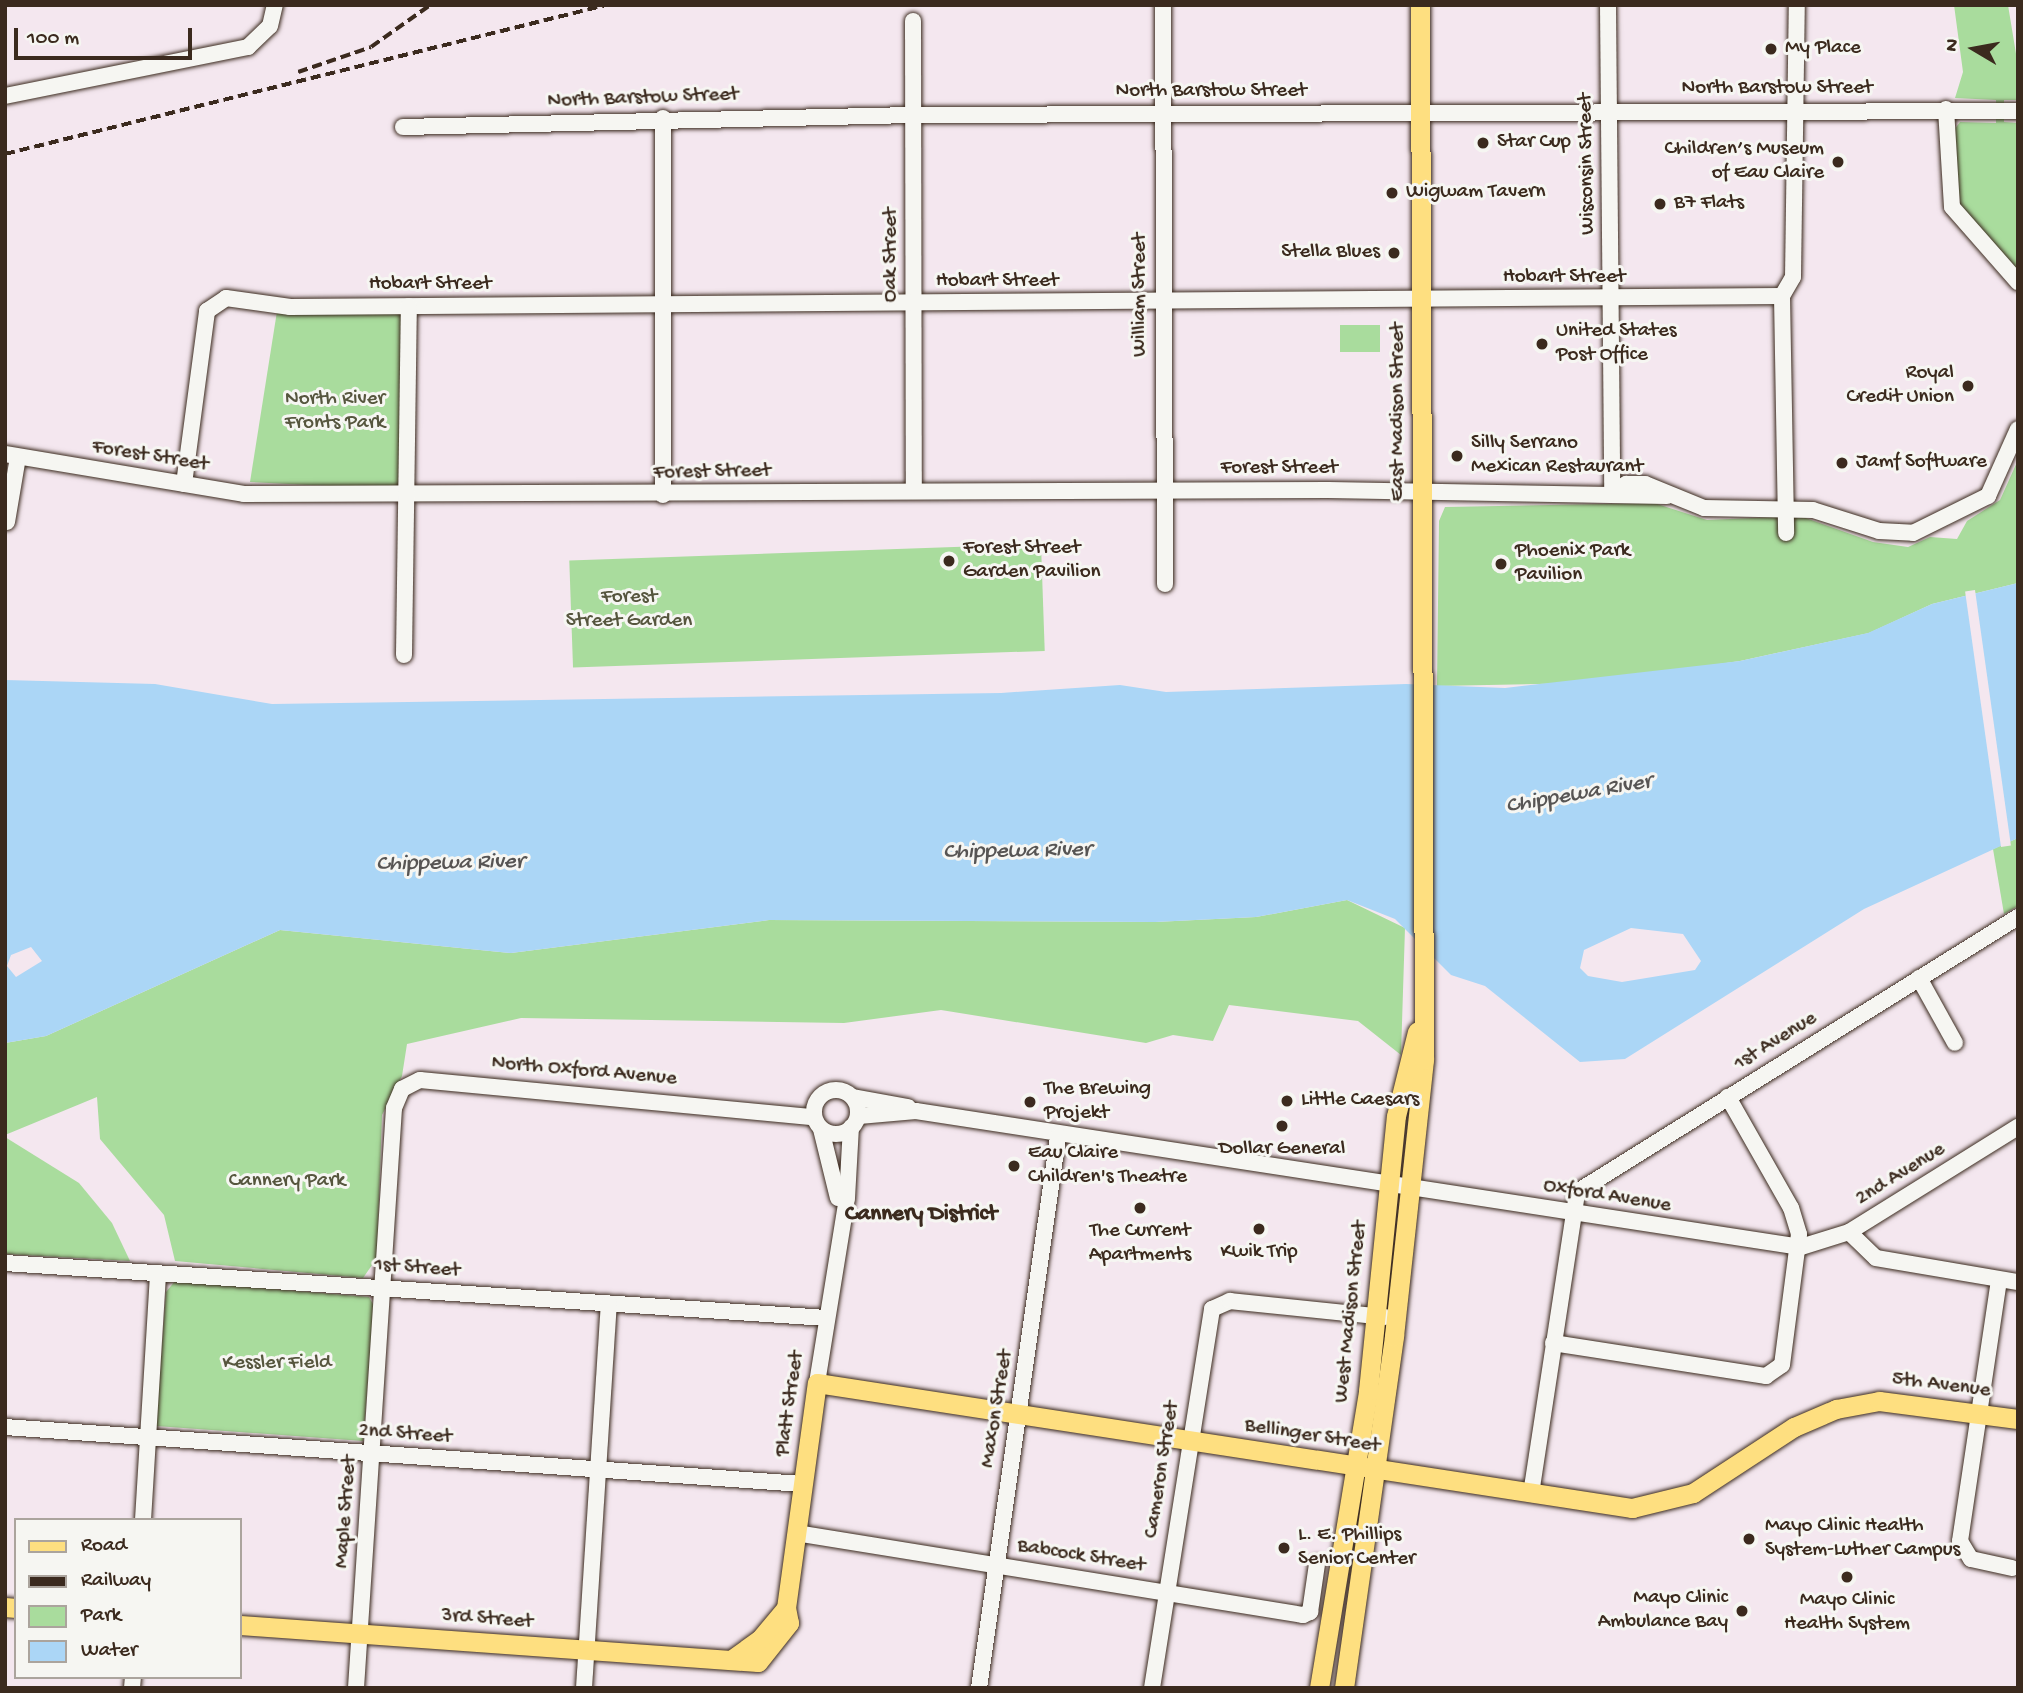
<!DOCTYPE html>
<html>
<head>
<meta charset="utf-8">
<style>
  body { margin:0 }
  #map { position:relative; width:2023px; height:1693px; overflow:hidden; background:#f4e7ef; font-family:"Gochi Hand",sans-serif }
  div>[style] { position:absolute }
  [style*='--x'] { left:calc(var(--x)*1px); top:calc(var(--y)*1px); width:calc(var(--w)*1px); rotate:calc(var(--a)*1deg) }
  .green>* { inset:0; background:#a9dc9d; transform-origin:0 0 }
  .water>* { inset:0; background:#abd6f6 }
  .pier>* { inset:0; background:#f4e7ef; transform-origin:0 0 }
  .roads { filter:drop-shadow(0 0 2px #3b2a1e) drop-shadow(0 0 2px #3b2a1e) }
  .minor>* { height:16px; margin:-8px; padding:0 8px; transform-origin:8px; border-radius:8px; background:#f6f6f2 }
  .minor>.ring { margin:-8px; padding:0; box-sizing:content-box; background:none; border:16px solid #f6f6f2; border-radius:50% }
  .major>* { height:19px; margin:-9.5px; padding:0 9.5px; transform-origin:9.5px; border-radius:9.5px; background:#fedf80 }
  .rail>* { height:3.5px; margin-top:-1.75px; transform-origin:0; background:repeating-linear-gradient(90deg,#3b2a1e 0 10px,transparent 0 15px) }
  .dots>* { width:19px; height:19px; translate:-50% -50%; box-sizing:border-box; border:4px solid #f6f6f2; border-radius:50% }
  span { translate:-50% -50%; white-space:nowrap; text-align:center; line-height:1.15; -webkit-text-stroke:6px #f6f6f2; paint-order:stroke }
  .poi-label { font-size:21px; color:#3b2a1e }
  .left { translate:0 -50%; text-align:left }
  .right { translate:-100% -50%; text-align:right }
  .street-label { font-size:21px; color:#3b2a1e }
  .park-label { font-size:21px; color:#56563e }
  .water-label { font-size:23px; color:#575554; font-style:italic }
  .neighbourhood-label { font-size:23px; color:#3b2a1e; font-weight:700 }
  .frame { position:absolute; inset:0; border:7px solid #3b2a1e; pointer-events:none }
  .legend { position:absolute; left:14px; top:1518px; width:228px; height:161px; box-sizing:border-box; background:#f6f6f2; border:2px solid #aba49d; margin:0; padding:9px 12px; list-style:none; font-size:21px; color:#3b2a1e }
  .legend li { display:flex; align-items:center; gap:14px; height:35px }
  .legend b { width:35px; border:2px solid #aba49d }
  .north { position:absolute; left:1939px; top:14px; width:70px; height:70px; -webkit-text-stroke:5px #f6f6f2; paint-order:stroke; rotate:280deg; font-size:19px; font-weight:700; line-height:28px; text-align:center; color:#3b2a1e }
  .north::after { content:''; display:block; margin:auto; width:24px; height:32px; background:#3b2a1e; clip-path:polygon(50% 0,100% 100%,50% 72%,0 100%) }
  .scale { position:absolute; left:14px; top:28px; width:178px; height:32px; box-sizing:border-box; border:4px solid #3b2a1e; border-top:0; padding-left:9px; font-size:21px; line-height:24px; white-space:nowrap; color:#3b2a1e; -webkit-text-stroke:5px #f6f6f2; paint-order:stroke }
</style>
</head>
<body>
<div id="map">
  <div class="green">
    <div style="clip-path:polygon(1954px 5px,2008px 5px,2018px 66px,2017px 100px,2004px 100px,2004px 122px,2018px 123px,2018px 272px,1960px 205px,1954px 130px,1960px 122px,1996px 123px,1996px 100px,1955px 98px,1963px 72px)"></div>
    <div style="clip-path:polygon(278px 305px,409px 306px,407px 490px,250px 482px)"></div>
    <div style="left:1340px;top:325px;width:40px;height:27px"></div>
    <div style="clip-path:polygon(2018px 460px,2018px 583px,1932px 604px,1869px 633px,1740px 661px,1587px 683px,1437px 686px,1439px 521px,1445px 507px,1654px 503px,1707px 520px,1800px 516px,1873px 542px,1908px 547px,1930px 537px,1957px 539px,1967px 521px,2000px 500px)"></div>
    <div style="left:1041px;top:544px;width:107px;height:472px;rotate:88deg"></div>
    <div style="clip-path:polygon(2018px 838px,2018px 906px,2004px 914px,1993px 849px)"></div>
    <div style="clip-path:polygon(1347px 900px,1405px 928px,1401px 1055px,1358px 1021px,1229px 1005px,1213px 1041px,1173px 1035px,1146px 1043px,941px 1010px,844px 1023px,521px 1018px,407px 1044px,402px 1076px,382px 1115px,377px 1258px,363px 1278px,175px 1261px,164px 1215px,100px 1139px,97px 1097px,5px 1135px,5px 1043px,46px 1036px,280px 930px,511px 953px,769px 920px,1155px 922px,1256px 917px)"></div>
    <div style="clip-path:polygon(5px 1137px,79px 1183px,112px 1223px,130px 1261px,5px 1254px)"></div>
    <div style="clip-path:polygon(175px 1281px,369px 1297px,374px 1306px,363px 1441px,156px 1426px,166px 1292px)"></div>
  </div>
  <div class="water">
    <div style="clip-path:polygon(evenodd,2018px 583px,2018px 838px,1864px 909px,1625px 1059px,1580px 1062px,1485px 986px,1451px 975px,1395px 919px,1347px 900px,1256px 917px,1155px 922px,769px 920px,511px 953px,280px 930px,46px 1036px,5px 1043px,5px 680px,155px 684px,272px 704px,1001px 693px,1120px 685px,1166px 692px,1406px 684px,1505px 688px,1740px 661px,1868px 633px,1932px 604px,2018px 583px,1631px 928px,1683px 934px,1701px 961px,1695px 970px,1622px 982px,1588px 976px,1580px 968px,1584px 950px,1631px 928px,2018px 583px,31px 947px,42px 961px,16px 977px,7px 966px,11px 955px,31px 947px)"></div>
  </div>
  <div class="pier">
    <div style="left:1975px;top:590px;width:258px;height:10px;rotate:82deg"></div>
  </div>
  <div class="roads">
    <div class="minor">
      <div style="--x:1163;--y:5;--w:579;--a:89.8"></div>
      <div style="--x:1608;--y:5;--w:486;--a:89.5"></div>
      <div style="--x:913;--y:21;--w:469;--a:89.9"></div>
      <div style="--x:5;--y:96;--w:248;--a:-11.4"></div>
      <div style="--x:248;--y:47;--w:30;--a:-44"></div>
      <div style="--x:270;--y:26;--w:22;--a:-77"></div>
      <div style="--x:1946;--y:109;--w:98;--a:86.5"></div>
      <div style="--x:1952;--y:207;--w:100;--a:48.7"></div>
      <div style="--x:403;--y:127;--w:510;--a:-1.35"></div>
      <div style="--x:913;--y:115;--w:1105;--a:-0.21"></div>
      <div style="--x:1782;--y:296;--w:22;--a:-60"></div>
      <div style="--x:1793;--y:277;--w:272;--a:-89.2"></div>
      <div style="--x:1782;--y:296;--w:237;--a:89"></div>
      <div style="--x:5;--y:454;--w:242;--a:9.5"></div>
      <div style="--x:244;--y:494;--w:1084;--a:-0.21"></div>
      <div style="--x:1328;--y:490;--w:339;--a:1"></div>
      <div style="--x:184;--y:484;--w:175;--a:-82.4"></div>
      <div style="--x:207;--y:311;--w:23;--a:-34"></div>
      <div style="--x:226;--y:298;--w:65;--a:8"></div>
      <div style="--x:290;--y:307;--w:1492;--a:-0.42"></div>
      <div style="--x:1618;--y:491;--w:11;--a:-41"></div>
      <div style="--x:1626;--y:484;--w:19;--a:0"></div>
      <div style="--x:1645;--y:484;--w:64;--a:22.1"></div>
      <div style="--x:1704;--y:508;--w:109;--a:1.1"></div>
      <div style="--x:1813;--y:510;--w:69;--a:17.7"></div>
      <div style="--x:1879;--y:531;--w:34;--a:3"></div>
      <div style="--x:1913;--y:533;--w:84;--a:-26.3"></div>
      <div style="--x:1988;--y:496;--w:73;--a:-65.9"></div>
      <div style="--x:663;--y:495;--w:377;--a:-90"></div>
      <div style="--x:7;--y:522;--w:66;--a:-80.4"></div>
      <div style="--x:404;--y:655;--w:349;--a:-89.2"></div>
      <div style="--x:1919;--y:978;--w:74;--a:61"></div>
      <div class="ring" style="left:814px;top:1090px;width:28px;height:28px"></div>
      <div style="--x:853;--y:1097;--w:56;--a:10.3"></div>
      <div style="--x:859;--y:1116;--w:57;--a:-5"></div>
      <div style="--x:916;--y:1111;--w:895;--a:8.74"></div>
      <div style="--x:1801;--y:1247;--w:50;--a:-17.4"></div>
      <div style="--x:1849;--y:1232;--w:199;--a:-31.9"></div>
      <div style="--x:821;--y:1129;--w:71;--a:76.2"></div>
      <div style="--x:1849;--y:1232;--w:37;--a:44"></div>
      <div style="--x:1876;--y:1258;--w:144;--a:9.6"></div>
      <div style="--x:5;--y:1263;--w:823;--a:3.83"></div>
      <div style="--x:1999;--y:1280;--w:264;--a:98.5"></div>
      <div style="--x:1960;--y:1541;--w:21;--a:59"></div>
      <div style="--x:1971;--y:1559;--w:42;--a:12.4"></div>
      <div style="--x:1553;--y:1343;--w:216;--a:8.8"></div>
      <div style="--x:1766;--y:1376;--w:19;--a:-35"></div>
      <div style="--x:1782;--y:1365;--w:132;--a:-82.6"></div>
      <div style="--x:1799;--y:1234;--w:27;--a:-107"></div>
      <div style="--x:1791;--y:1208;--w:128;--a:-119.6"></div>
      <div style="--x:817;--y:1383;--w:187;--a:-80.8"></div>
      <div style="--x:847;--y:1198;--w:71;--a:-86.8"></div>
      <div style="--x:5;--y:1427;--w:799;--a:4.09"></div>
      <div style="--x:1531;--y:1494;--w:305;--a:-81.3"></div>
      <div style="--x:1577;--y:1192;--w:520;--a:-31.95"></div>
      <div style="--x:143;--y:1520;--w:247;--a:-86.5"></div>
      <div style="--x:796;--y:1533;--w:514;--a:9.19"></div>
      <div style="--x:1303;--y:1615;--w:8;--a:-23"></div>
      <div style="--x:1310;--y:1612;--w:49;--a:-81.7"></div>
      <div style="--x:132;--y:1688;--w:11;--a:-85"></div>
      <div style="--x:356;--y:1688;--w:581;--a:-86.25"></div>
      <div style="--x:394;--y:1108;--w:21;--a:-67"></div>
      <div style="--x:402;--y:1089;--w:20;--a:-27"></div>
      <div style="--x:420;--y:1080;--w:395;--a:5.4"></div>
      <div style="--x:584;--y:1688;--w:385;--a:-86.3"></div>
      <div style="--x:979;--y:1688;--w:557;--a:-81.84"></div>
      <div style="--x:1152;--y:1688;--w:384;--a:-81"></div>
      <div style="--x:1212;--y:1309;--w:20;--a:-24"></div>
      <div style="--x:1230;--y:1301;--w:156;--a:5.9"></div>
    </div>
    <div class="major">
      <div style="--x:5;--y:1607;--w:11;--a:5"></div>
      <div style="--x:240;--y:1625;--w:519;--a:4.09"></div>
      <div style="--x:758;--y:1662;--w:50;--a:-51.5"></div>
      <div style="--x:789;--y:1623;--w:15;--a:-101"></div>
      <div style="--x:786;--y:1608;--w:227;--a:-82.2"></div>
      <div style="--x:817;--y:1383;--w:825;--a:8.72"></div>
      <div style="--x:1632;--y:1508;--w:63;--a:-13.8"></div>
      <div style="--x:1693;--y:1493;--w:121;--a:-33.2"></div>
      <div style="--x:1794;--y:1427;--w:46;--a:-23.2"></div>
      <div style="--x:1836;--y:1409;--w:44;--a:-10.5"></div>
      <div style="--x:1879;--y:1401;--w:140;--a:7.4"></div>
      <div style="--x:731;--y:1660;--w:36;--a:-36"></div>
      <div style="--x:760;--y:1639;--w:40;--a:-50"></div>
      <div style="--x:1319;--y:1688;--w:301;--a:-80.6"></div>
      <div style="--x:1368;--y:1391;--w:276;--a:-84.2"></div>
      <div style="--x:1396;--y:1116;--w:87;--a:-76"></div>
      <div style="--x:1344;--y:1688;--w:356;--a:-81.9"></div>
      <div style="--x:1394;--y:1336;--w:278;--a:-83.8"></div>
      <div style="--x:1424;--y:1060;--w:1055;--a:-90.22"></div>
    </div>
  </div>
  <div class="rail">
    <div style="--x:298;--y:72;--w:77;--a:-18.9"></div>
    <div style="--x:371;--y:47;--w:72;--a:-35.4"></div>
    <div style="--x:5;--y:154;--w:619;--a:-13.92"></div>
  </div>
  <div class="dots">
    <div style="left:1771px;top:49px;background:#3b2a1e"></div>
    <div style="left:1483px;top:143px;background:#3b2a1e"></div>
    <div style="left:1838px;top:162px;background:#3b2a1e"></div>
    <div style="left:1392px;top:193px;background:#3b2a1e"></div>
    <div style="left:1660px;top:204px;background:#3b2a1e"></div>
    <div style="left:1394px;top:253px;background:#3b2a1e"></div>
    <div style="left:1542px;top:344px;background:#3b2a1e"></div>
    <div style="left:1968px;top:386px;background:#3b2a1e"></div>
    <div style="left:1457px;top:456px;background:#3b2a1e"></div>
    <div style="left:1842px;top:463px;background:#3b2a1e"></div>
    <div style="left:949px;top:561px;background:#3b2a1e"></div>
    <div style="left:1501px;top:564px;background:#3b2a1e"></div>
    <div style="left:1287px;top:1101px;background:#3b2a1e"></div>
    <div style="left:1030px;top:1102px;background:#3b2a1e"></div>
    <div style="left:1282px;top:1126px;background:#3b2a1e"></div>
    <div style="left:1014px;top:1166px;background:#3b2a1e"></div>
    <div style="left:1140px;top:1208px;background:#3b2a1e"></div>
    <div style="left:1259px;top:1229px;background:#3b2a1e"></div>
    <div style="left:1749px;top:1539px;background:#3b2a1e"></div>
    <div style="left:1284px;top:1548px;background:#3b2a1e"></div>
    <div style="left:1847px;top:1577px;background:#3b2a1e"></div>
    <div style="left:1742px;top:1611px;background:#3b2a1e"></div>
  </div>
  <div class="poi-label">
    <span class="left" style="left:1785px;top:49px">My Place</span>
    <span class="left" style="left:1497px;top:143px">Star Cup</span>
    <span class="right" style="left:1824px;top:162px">Children’s Museum<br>of Eau Claire</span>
    <span class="left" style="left:1406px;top:193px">Wigwam Tavern</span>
    <span class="left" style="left:1674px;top:204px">B7 Flats</span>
    <span class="right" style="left:1380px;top:253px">Stella Blues</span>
    <span class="left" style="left:1556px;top:344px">United States<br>Post Office</span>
    <span class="right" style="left:1954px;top:386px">Royal<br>Credit Union</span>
    <span class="left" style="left:1471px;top:456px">Silly Serrano<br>Mexican Restaurant</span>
    <span class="left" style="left:1856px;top:463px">Jamf Software</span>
    <span class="left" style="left:963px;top:561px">Forest Street<br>Garden Pavilion</span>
    <span class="left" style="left:1515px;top:564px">Phoenix Park<br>Pavilion</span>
    <span class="left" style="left:1044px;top:1102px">The Brewing<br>Projekt</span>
    <span class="left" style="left:1301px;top:1101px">Little Caesars</span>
    <span style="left:1282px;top:1150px">Dollar General</span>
    <span class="left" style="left:1028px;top:1166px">Eau Claire<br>Children's Theatre</span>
    <span style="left:1140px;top:1244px">The Current<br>Apartments</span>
    <span style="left:1259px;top:1253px">Kwik Trip</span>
    <span class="left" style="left:1765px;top:1539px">Mayo Clinic Health<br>System-Luther Campus</span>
    <span class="left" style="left:1298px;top:1548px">L. E. Phillips<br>Senior Center</span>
    <span class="right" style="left:1728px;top:1611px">Mayo Clinic<br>Ambulance Bay</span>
    <span style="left:1847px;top:1613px">Mayo Clinic<br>Health System</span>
  </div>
  <div class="street-label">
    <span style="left:1777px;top:89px">North Barstow Street</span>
    <span style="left:1211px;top:92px">North Barstow Street</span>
    <span style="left:643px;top:99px;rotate:-2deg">North Barstow Street</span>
    <span style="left:1588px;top:164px;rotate:-91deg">Wisconsin Street</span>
    <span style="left:892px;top:255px;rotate:-90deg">Oak Street</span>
    <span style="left:1564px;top:278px">Hobart Street</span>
    <span style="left:997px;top:282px">Hobart Street</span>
    <span style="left:430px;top:285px">Hobart Street</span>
    <span style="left:1141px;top:295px;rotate:-90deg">William Street</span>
    <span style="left:1399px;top:412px;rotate:-90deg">East Madison Street</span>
    <span style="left:150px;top:457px;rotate:9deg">Forest Street</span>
    <span style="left:1279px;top:469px">Forest Street</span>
    <span style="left:712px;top:473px;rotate:-1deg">Forest Street</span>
    <span style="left:1776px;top:1042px;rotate:-32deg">1st Avenue</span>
    <span style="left:584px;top:1072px;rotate:5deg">North Oxford Avenue</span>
    <span style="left:1901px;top:1175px;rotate:-32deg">2nd Avenue</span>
    <span style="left:1607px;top:1197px;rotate:9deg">Oxford Avenue</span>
    <span style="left:417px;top:1269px;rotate:4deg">1st Street</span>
    <span style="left:1352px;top:1312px;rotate:-84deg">West Madison Street</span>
    <span style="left:1941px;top:1386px;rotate:7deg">5th Avenue</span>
    <span style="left:791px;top:1404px;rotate:-82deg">Platt Street</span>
    <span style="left:998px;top:1409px;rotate:-81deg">Maxon Street</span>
    <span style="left:405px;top:1435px;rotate:4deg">2nd Street</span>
    <span style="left:1312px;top:1437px;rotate:9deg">Bellinger Street</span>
    <span style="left:1163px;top:1470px;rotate:-81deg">Cameron Street</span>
    <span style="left:347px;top:1512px;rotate:-86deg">Maple Street</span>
    <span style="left:1081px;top:1557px;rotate:9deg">Babcock Street</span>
    <span style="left:487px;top:1620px;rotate:4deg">3rd Street</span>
  </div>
  <div class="park-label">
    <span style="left:335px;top:412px">North River<br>Fronts Park</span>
    <span style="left:629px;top:610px">Forest<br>Street Garden</span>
    <span style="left:287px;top:1182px">Cannery Park</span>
    <span style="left:277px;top:1364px">Kessler Field</span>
  </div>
  <div class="water-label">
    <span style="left:1579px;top:795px;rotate:-10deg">Chippewa River</span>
    <span style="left:1017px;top:852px;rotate:-1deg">Chippewa River</span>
    <span style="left:450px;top:864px;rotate:-1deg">Chippewa River</span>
  </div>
  <div class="neighbourhood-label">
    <span style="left:921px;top:1215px">Cannery District</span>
  </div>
  <div class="frame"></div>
  <ul class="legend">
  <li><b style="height:9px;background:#fedf80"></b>Road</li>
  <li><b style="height:9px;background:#3b2a1e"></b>Railway</li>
  <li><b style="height:19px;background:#a9dc9d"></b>Park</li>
  <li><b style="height:19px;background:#abd6f6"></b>Water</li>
  </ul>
  <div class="north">N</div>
  <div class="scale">100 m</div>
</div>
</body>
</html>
